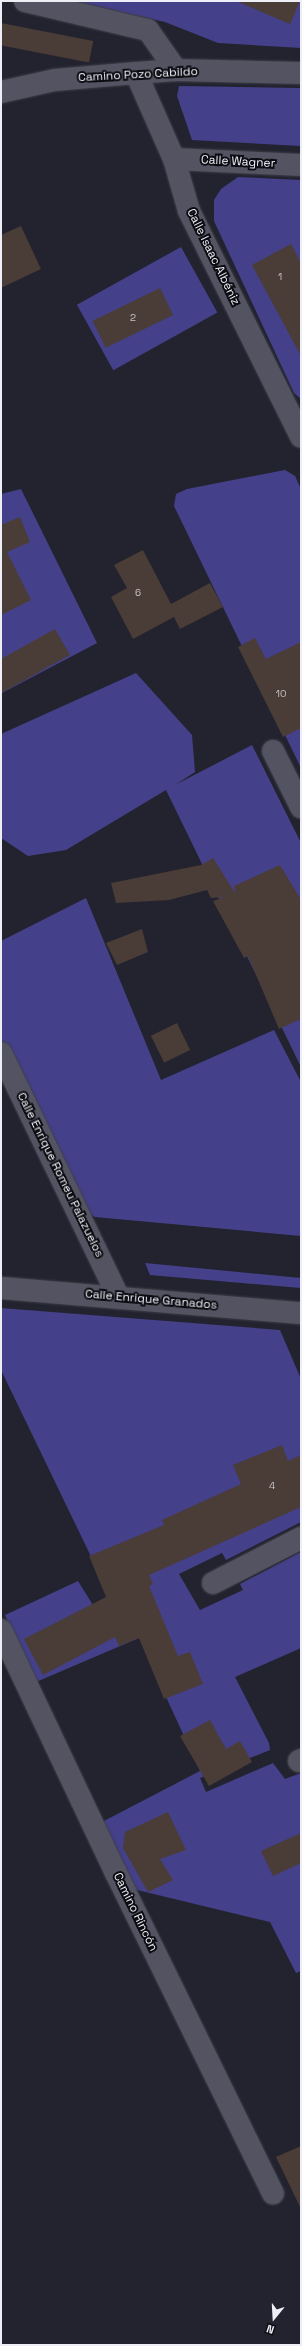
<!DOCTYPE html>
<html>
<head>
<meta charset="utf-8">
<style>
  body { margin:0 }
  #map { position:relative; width:302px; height:2346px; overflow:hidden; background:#22232f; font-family:"Space Grotesk",sans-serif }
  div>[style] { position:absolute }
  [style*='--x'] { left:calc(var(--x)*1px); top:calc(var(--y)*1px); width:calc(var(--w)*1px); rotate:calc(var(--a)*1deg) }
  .green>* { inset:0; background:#45408a; transform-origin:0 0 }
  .building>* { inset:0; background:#4a3c36; transform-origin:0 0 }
  .roads { filter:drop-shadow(0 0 1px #3e3e48) drop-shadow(0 0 1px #3e3e48) }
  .minor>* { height:22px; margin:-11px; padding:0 11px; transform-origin:11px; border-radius:11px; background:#535361 }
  span { translate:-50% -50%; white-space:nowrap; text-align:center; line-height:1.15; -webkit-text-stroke:4px #0c0d12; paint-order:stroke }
  .number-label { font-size:10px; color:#c4c2c6 }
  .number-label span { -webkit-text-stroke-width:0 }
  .street-label { font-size:12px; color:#edeef6 }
  .frame { position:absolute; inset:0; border:2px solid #edeef6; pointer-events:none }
  .north { position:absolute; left:254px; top:2298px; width:40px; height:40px; -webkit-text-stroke:3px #0c0d12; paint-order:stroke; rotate:198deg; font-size:11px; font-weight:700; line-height:16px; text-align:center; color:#edeef6 }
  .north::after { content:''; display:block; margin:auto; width:14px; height:18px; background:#edeef6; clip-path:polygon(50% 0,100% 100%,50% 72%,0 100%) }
</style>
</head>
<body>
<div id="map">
  <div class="green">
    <div style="clip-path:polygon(71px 1px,301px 1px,301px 48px,218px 43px,165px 22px)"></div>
    <div style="clip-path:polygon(179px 86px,301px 88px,301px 146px,192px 140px,177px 96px)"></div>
    <div style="clip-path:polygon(238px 177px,301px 180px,301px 399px,294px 393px,214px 221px,214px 200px,221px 189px)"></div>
    <div style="left:181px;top:247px;width:75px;height:119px;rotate:61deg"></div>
    <div style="clip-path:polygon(285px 470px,295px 476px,301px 489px,301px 768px,174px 506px,176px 494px,187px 489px)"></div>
    <div style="clip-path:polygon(21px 489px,97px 643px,2px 693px,1px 494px)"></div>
    <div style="clip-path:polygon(136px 673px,192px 735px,195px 772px,175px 785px,252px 745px,301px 843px,301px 1067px,166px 790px,66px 850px,28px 856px,1px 838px,1px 734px)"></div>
    <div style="clip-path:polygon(86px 898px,161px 1080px,274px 1030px,301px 1082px,301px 1236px,95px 1217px,74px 1204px,1px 1053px,1px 941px)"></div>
    <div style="clip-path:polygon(145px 1263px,301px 1278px,301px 1288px,150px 1275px)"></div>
    <div style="clip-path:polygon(1px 1308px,280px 1330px,301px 1379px,301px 1522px,226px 1560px,222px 1553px,179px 1574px,200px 1610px,243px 1590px,240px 1584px,301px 1552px,301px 1648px,235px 1677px,269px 1743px,270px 1750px,200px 1778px,206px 1792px,273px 1763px,285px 1779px,301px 1773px,301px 1971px,296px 1973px,270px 1922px,133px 1889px,102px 1822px,200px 1771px,139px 1638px,36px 1682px,5px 1615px,78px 1581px,96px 1610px,112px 1600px,1px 1370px)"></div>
  </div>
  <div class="building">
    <div style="clip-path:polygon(236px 1px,300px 1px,290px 24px)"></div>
    <div style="left:1px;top:23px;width:94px;height:22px;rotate:11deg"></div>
    <div style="clip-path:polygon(21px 226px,41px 269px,1px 288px,1px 235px)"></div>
    <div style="clip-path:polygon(291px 244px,301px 263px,301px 356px,252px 265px)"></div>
    <div style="left:160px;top:288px;width:30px;height:75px;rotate:64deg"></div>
    <div style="clip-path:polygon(20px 517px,30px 542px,7px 552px,31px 600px,1px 615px,1px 525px)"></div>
    <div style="clip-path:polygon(143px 550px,171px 604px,210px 583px,223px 607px,180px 629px,174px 617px,133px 639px,111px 597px,127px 588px,114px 565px)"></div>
    <div style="clip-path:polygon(55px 629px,70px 655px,1px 693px,1px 659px)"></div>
    <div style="clip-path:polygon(255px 638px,266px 659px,301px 642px,301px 728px,283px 737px,238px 647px)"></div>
    <div style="clip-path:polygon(213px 858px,235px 893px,234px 886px,280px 865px,301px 900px,301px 1019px,279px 1029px,248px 956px,244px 958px,213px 901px,224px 897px,211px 898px,207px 890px,169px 900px,116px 903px,111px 883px,201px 865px)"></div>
    <div style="clip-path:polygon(142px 929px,148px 952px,117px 965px,106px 943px)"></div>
    <div style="left:177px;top:1023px;width:30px;height:29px;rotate:64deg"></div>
    <div style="clip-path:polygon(282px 1445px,288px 1461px,301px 1455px,301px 1507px,149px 1575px,153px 1584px,149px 1586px,178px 1656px,190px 1652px,203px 1684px,164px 1699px,139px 1638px,119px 1646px,115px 1637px,43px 1675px,24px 1639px,106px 1597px,89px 1556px,164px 1525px,162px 1520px,241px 1484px,233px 1465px)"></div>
    <div style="clip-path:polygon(210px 1720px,226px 1749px,240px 1741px,252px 1762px,209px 1786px,180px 1736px)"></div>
    <div style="clip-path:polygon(168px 1812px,186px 1850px,160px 1859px,173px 1880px,148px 1892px,123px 1848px,125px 1832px)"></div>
    <div style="clip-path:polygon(301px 1833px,301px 1863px,273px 1876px,261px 1851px)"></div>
    <div style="clip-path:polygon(301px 2146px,301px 2209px,276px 2157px)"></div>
  </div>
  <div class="roads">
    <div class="minor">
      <div style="--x:25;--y:1;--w:126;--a:13.3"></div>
      <div style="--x:148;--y:30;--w:49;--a:55"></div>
      <div style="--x:136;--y:73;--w:94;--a:66.2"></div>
      <div style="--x:174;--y:159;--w:54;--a:73.9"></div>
      <div style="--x:189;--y:211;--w:252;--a:63.6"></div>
      <div style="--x:1;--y:92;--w:55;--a:-12.5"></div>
      <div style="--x:55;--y:80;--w:81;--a:-4.9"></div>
      <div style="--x:136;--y:73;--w:40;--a:-4.3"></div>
      <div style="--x:176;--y:70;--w:125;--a:1.4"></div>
      <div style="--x:174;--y:159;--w:127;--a:2.7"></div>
      <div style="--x:273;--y:751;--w:63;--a:63.4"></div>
      <div style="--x:1;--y:1053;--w:272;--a:64.3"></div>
      <div style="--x:1;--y:1288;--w:301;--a:4.8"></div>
      <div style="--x:213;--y:1583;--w:99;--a:-27.1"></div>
      <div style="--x:1;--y:1630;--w:267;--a:64.7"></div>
      <div style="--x:115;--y:1871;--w:359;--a:63.9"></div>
      <div style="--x:299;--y:1761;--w:2;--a:-27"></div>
    </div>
  </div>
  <div class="number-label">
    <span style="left:280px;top:277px">1</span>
    <span style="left:133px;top:318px">2</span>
    <span style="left:138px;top:593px">6</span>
    <span style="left:281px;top:694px">10</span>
    <span style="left:272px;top:1486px">4</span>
  </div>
  <div class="street-label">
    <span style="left:138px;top:75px;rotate:-3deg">Camino Pozo Cabildo</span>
    <span style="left:238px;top:162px;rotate:3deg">Calle Wagner</span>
    <span style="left:213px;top:257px;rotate:64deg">Calle Isaac Albéniz</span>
    <span style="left:60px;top:1175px;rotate:64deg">Calle Enrique Romeu Palazuelos</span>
    <span style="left:151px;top:1300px;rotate:5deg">Calle Enrique Granados</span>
    <span style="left:135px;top:1912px;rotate:64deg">Camino Rincón</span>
  </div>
  <div class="frame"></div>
  <div class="north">N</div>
</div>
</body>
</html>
